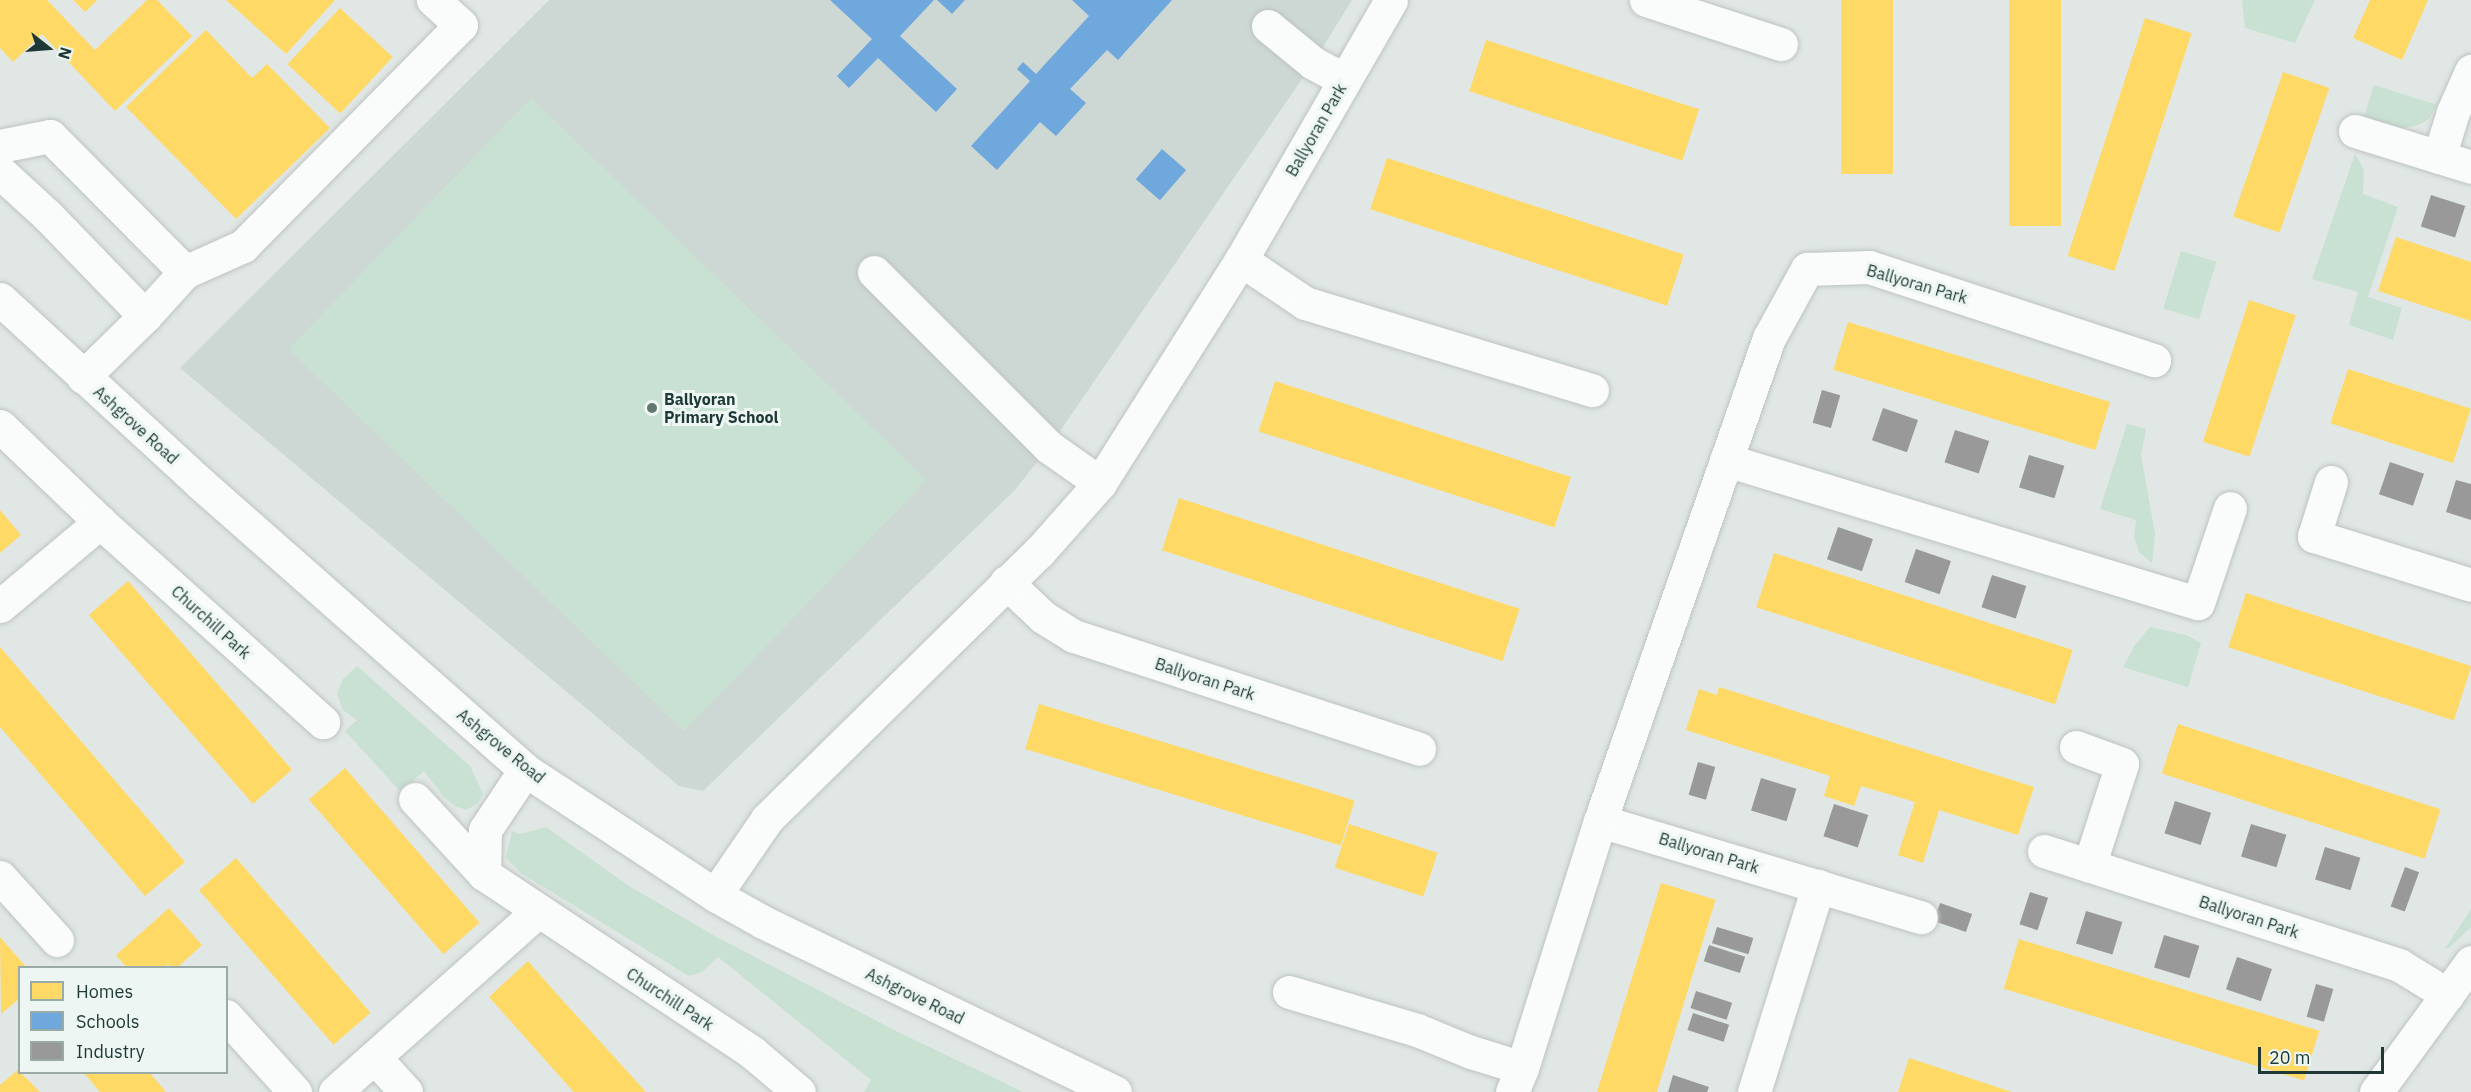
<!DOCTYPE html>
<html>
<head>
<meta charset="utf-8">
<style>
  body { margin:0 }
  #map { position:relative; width:2471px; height:1092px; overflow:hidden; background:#e0e7e4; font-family:"IBM Plex Sans",sans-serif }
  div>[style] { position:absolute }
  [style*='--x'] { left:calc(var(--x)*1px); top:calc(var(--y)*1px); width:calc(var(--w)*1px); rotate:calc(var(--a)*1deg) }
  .built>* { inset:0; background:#cdd8d4 }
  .green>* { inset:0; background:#c8e1d2; transform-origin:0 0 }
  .homes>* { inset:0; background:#ffd966; transform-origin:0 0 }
  .schools>* { inset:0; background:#6fa8dc; transform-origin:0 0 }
  .industry>* { inset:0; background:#999; transform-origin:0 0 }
  .roads { filter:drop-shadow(0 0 2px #bdc3c1) drop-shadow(0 0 2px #bdc3c1) }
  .minor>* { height:33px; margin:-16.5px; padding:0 16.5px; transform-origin:16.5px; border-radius:16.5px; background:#fafbfb }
  .dots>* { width:16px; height:16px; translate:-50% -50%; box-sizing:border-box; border:3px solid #edf6f3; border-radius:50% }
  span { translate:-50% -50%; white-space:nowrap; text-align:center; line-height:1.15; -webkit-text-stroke:6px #edf6f3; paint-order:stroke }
  .street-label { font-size:16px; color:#1e3935 }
  .poi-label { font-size:16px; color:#1e3935; font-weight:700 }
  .left { translate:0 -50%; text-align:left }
  .legend { position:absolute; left:18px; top:966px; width:210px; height:108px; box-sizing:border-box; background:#edf6f3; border:2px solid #9aaaa7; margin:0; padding:8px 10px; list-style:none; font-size:18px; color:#1e3935 }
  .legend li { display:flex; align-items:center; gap:12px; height:30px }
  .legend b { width:30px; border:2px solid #9aaaa7 }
  .north { position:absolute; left:18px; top:18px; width:60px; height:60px; -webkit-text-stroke:4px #edf6f3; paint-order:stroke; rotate:107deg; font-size:16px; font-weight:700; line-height:24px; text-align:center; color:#1e3935 }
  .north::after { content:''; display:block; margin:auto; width:21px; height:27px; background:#1e3935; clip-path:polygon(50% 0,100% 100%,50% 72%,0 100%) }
  .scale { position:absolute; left:2258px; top:1047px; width:126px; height:27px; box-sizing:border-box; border:3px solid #1e3935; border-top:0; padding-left:8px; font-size:18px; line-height:21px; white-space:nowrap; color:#1e3935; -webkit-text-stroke:4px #edf6f3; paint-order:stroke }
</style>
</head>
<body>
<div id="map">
  <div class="built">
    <div style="clip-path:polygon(549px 0,1352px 0,1313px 63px,1049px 447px,1014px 491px,703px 791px,679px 786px,180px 368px)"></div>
  </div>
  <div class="green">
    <div style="clip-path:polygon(2242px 0,2315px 0,2295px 43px,2245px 28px)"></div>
    <div style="clip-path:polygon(2374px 85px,2437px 105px,2429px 119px,2418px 125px,2403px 128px,2364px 117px)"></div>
    <div style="left:531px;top:98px;width:550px;height:349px;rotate:44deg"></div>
    <div style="clip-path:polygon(2355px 154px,2364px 170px,2363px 194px,2398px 207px,2368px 297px,2402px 308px,2393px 340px,2349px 325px,2358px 292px,2312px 279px)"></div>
    <div style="left:2181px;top:251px;width:37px;height:60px;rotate:17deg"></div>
    <div style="clip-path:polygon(2127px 424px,2146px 429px,2141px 455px,2155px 534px,2152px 563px,2139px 552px,2134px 537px,2136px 520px,2100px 509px)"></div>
    <div style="clip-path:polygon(2150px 627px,2186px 635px,2201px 643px,2188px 687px,2123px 667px,2135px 645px)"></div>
    <div style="clip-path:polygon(357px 666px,470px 766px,483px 794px,477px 804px,466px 810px,455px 806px,444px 797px,424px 771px,400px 791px,345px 731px,357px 720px,343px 710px,337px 694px,343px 679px)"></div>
    <div style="clip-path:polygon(546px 827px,629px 886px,715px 936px,896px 1031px,1023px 1092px,864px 1092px,871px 1080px,718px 957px,702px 972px,689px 976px,521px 873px,506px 858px,512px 831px,520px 834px)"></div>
    <div style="clip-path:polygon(2471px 909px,2471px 927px,2450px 947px,2445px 949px)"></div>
  </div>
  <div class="homes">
    <div style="clip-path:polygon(0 0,47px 0,95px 50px,147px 0,157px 0,192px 36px,115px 111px,42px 34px,13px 62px,0 48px)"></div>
    <div style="clip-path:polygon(73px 0,97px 0,85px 12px)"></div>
    <div style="clip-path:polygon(226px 0,335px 0,286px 54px)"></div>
    <div style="left:1841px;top:0;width:52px;height:174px"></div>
    <div style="left:2009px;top:0;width:52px;height:226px"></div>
    <div style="clip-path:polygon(2370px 0,2428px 0,2402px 60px,2353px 38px)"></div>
    <div style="left:340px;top:8px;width:72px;height:77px;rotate:43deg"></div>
    <div style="left:2145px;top:18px;width:49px;height:250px;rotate:18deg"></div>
    <div style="clip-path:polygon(206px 30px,252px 78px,267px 64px,330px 128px,236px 219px,126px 107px)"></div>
    <div style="left:1486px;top:40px;width:224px;height:54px;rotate:18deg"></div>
    <div style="left:2283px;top:72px;width:49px;height:153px;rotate:19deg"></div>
    <div style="left:1387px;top:158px;width:312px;height:54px;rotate:18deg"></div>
    <div style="clip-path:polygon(2396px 237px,2471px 262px,2471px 321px,2378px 291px)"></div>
    <div style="left:2249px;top:300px;width:49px;height:149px;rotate:18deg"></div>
    <div style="left:1848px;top:322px;width:274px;height:50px;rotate:17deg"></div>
    <div style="left:2348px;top:369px;width:129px;height:57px;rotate:18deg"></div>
    <div style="left:1275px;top:381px;width:311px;height:53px;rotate:18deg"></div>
    <div style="left:1179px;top:498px;width:358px;height:55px;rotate:18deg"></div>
    <div style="clip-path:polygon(0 510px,21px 535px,0 553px)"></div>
    <div style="left:1774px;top:553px;width:314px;height:57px;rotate:18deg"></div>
    <div style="left:128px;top:581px;width:250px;height:52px;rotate:49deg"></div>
    <div style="left:2246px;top:593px;width:237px;height:57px;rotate:18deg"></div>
    <div style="clip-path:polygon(0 647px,185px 862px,145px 896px,0 727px)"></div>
    <div style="clip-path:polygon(1719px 687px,2034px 787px,2018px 835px,1939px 810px,1923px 863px,1898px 855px,1915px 802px,1861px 786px,1854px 806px,1824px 796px,1830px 776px,1686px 730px,1699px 689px,1717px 695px)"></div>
    <div style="left:1039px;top:704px;width:330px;height:47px;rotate:17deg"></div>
    <div style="left:2178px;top:724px;width:276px;height:52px;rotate:18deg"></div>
    <div style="left:345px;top:768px;width:205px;height:48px;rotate:49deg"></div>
    <div style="left:1349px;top:824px;width:93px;height:46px;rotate:18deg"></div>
    <div style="left:236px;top:858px;width:205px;height:49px;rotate:49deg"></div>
    <div style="left:1661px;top:883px;width:57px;height:219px;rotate:17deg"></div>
    <div style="clip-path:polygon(169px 908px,202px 945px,177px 968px,171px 968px,168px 964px,164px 968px,127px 968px,116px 955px)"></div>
    <div style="clip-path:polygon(0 937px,27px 968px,20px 968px,20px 998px,1px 1014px)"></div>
    <div style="left:2019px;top:939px;width:314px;height:52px;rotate:17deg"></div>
    <div style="clip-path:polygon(528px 961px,555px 992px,646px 1092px,574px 1092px,571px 1089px,489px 997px)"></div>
    <div style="clip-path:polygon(1909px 1058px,2012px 1092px,1898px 1092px)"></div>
    <div style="clip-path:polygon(20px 1068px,20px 1072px,40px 1092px,0 1092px,0 1085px)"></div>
    <div style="clip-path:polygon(83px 1072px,149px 1072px,166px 1092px,100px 1092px)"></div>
  </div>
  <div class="schools">
    <div style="clip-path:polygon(830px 0,934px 0,900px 36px,957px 89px,936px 112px,878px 58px,849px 88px,837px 76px,872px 39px)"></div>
    <div style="clip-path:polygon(937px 0,965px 0,952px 14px)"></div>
    <div style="clip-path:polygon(1072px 0,1172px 0,1118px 60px,1107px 50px,1070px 89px,1086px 103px,1056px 136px,1040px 122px,997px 170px,971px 146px,1030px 81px,1017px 69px,1023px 62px,1036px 74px,1089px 16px)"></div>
    <div style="left:1162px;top:149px;width:32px;height:40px;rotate:41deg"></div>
  </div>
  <div class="industry">
    <div style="left:2431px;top:195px;width:36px;height:33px;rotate:18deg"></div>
    <div style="left:1822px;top:390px;width:19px;height:34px;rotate:16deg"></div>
    <div style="left:1883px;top:408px;width:37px;height:34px;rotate:19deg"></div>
    <div style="left:1955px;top:430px;width:36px;height:34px;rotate:18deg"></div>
    <div style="left:2029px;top:455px;width:37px;height:34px;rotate:17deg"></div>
    <div style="left:2390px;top:462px;width:36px;height:34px;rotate:19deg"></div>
    <div style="clip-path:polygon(2456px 480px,2471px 484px,2471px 520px,2446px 512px)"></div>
    <div style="left:1838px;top:527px;width:37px;height:34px;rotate:19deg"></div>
    <div style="left:1916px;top:549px;width:37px;height:35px;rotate:19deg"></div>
    <div style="left:1992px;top:575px;width:36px;height:34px;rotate:18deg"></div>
    <div style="left:1698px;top:762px;width:18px;height:34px;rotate:16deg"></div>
    <div style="left:1761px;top:778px;width:37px;height:34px;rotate:17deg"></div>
    <div style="left:2175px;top:801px;width:38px;height:34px;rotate:18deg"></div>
    <div style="left:1834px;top:804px;width:36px;height:34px;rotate:18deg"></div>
    <div style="left:2251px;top:824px;width:37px;height:34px;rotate:17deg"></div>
    <div style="left:2325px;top:847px;width:37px;height:34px;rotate:17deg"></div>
    <div style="left:2405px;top:867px;width:15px;height:42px;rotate:20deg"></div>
    <div style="left:2030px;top:892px;width:19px;height:34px;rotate:18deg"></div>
    <div style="left:1940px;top:903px;width:34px;height:19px;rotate:19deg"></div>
    <div style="left:2086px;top:911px;width:38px;height:34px;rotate:17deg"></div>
    <div style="left:1717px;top:927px;width:38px;height:17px;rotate:17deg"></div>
    <div style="left:2164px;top:935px;width:37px;height:34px;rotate:17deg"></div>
    <div style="left:1709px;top:945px;width:38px;height:17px;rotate:18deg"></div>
    <div style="left:2237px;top:957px;width:37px;height:34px;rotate:19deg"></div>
    <div style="left:2316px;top:984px;width:18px;height:34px;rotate:16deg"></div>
    <div style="left:1696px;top:991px;width:38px;height:18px;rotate:18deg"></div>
    <div style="left:1693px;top:1013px;width:38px;height:18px;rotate:18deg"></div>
    <div style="clip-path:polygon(1673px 1075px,1709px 1087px,1707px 1092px,1668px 1092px)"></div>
  </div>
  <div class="roads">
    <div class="minor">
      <div style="--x:1646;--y:0;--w:142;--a:18.1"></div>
      <div style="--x:1268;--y:26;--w:58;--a:39.4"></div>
      <div style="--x:1313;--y:63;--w:36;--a:28"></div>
      <div style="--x:2355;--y:131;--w:121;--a:17.2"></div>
      <div style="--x:0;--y:146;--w:51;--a:-11.3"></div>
      <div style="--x:50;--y:136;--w:192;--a:45.2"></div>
      <div style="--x:185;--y:272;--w:59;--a:132.3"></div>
      <div style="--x:2439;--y:157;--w:47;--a:-72.7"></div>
      <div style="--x:2453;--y:112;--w:45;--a:-66.3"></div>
      <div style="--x:0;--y:172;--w:64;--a:42.5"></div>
      <div style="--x:47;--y:215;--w:141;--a:45.9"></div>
      <div style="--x:145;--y:316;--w:87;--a:135.5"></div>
      <div style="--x:1241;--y:260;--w:77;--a:33.9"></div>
      <div style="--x:1305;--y:303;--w:300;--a:16.9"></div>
      <div style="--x:185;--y:272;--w:64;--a:-24.1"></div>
      <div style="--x:243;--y:246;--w:310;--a:-45.4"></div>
      <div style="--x:461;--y:25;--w:38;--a:-138"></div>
      <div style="--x:874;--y:272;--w:247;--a:45"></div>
      <div style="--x:1049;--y:447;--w:62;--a:35.2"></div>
      <div style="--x:0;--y:299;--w:272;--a:42.6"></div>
      <div style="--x:200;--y:483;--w:434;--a:41.4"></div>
      <div style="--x:525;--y:770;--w:227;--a:33.3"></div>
      <div style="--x:715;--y:895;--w:55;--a:29.4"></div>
      <div style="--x:763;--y:922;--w:391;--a:25.8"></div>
      <div style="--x:0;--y:426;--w:139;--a:43.8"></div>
      <div style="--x:100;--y:522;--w:300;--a:41.9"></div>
      <div style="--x:1726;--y:460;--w:493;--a:16.9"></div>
      <div style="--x:2198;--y:603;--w:100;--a:-71.4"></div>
      <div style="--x:2331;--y:482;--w:57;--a:107.5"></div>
      <div style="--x:2314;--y:536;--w:164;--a:17.3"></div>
      <div style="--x:1006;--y:582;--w:51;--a:43.4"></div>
      <div style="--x:1043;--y:617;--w:36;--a:32"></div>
      <div style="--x:1074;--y:636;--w:363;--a:18.1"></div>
      <div style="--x:0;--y:606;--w:131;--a:-40"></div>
      <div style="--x:2076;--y:747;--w:49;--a:20.3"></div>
      <div style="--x:2122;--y:764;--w:107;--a:107.9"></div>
      <div style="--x:525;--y:770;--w:72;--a:123.7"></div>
      <div style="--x:485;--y:830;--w:44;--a:91.3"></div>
      <div style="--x:484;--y:874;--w:323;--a:33.6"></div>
      <div style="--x:753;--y:1053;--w:60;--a:40.3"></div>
      <div style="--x:415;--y:799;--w:102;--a:47.4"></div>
      <div style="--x:1600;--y:821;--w:335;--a:16.7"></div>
      <div style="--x:2044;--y:851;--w:373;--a:17.8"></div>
      <div style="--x:2399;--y:965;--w:57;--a:31.5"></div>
      <div style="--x:0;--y:877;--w:85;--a:47.9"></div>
      <div style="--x:715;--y:895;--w:92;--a:-55.6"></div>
      <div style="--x:767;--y:819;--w:381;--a:-44.5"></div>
      <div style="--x:1039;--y:552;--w:92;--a:-48.5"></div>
      <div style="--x:1100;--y:483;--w:264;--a:-57.7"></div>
      <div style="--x:1241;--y:260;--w:300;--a:-60"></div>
      <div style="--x:1289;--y:992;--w:134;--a:16.5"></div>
      <div style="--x:1417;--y:1030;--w:58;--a:22.2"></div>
      <div style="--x:1471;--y:1052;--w:53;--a:17.4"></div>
      <div style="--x:226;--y:1016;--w:103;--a:47.8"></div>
      <div style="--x:375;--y:1058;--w:46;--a:47.6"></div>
      <div style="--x:335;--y:1092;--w:271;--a:-41.7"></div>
      <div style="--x:1512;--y:1092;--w:26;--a:-67"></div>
      <div style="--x:1522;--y:1068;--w:259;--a:-72.5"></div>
      <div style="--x:1600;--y:821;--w:512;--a:-70.72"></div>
      <div style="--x:1769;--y:338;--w:79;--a:-61.2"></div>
      <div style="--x:1807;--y:269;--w:62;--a:-1.8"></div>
      <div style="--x:1869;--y:267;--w:300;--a:18.1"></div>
      <div style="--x:1754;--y:1092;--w:216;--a:-72.7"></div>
      <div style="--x:2376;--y:1092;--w:161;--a:-53.8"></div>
    </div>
  </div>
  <div class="dots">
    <div style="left:652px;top:408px;background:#627672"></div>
  </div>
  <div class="street-label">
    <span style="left:1316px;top:130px;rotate:-60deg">Ballyoran Park</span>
    <span style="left:1917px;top:284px;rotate:16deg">Ballyoran Park</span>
    <span style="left:136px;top:425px;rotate:42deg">Ashgrove Road</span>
    <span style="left:211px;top:622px;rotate:42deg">Churchill Park</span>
    <span style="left:1205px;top:679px;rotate:18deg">Ballyoran Park</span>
    <span style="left:501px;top:746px;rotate:39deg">Ashgrove Road</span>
    <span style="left:1709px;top:853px;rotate:17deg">Ballyoran Park</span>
    <span style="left:2249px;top:917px;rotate:18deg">Ballyoran Park</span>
    <span style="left:915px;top:996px;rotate:26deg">Ashgrove Road</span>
    <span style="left:670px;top:999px;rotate:33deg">Churchill Park</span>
  </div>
  <div class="poi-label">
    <span class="left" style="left:664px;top:408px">Ballyoran<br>Primary School</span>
  </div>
  <ul class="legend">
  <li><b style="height:16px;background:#ffd966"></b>Homes</li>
  <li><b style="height:16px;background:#6fa8dc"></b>Schools</li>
  <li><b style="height:16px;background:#999"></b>Industry</li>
  </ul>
  <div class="north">N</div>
  <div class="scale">20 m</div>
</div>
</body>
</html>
